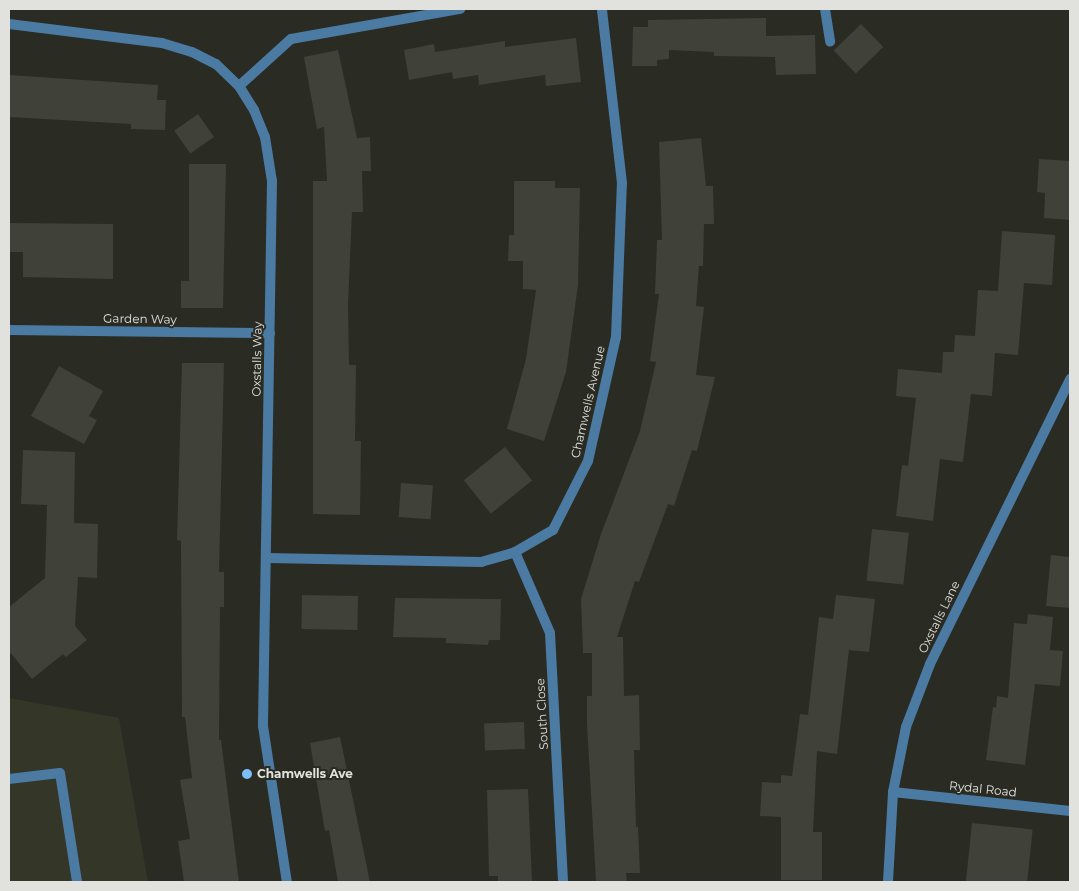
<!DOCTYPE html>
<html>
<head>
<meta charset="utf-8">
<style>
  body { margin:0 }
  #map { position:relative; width:1079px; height:891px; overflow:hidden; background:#2a2b23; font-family:Montserrat,sans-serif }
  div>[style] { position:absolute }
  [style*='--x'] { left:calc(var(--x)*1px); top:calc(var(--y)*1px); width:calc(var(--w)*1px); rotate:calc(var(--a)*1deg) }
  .built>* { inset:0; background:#343628 }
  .building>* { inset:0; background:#404138; transform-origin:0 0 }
  .service>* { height:10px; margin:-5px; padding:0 5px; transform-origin:5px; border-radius:5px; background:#4b7aa2 }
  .minor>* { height:10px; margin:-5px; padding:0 5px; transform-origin:5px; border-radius:5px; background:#4b7aa2 }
  .tertiary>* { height:10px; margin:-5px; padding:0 5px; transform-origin:5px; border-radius:5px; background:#4b7aa2 }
  .dots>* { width:14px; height:14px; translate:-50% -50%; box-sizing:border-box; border:2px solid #2a2b23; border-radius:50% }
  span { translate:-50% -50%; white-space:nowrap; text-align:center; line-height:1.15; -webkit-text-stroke:4px #2a2b23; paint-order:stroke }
  .street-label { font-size:12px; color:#e1e2dd }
  .poi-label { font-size:12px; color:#e1e2dd; font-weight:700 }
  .left { translate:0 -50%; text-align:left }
  .frame { position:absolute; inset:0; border:10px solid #e1e2dd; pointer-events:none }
</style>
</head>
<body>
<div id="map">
  <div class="built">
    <div style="clip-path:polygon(9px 698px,119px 718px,148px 882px,9px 882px)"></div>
  </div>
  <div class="building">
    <div style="clip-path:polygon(766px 18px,766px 36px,815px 35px,816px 74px,776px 75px,775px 57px,714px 56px,714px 52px,669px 50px,669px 59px,657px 60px,657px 66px,632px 66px,633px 27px,648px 27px,648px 20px)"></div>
    <div style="left:861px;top:24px;width:32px;height:38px;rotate:46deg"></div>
    <div style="clip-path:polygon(576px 38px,581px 82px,546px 86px,545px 75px,479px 85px,478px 75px,453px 79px,452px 72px,409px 80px,404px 50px,434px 44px,435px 52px,505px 41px,505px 47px)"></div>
    <div style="clip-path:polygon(338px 50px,357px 138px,370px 137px,371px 171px,362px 171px,363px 212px,352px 212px,348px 305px,349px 365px,356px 365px,355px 441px,361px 441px,360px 515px,313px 514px,313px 181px,327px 181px,324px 127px,317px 129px,304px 57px)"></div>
    <div style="clip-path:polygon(9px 75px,158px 85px,157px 100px,166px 100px,165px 130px,131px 129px,131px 124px,9px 117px)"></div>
    <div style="left:198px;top:114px;width:28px;height:29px;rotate:55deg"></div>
    <div style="clip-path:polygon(701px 138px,706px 186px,713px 186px,714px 224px,704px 224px,703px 266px,699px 266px,696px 306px,704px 307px,696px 375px,715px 377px,697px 451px,692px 450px,674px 506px,668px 504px,639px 582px,635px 581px,617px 637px,623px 637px,624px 696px,639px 695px,640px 750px,634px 750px,636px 827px,638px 827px,640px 873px,626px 873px,627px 882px,596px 882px,587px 724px,587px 696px,592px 696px,592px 653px,583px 653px,581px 599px,601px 534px,640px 431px,656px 362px,650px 361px,659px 294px,655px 294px,657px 240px,662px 240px,659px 142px)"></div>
    <div style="clip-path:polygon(1039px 159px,1070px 161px,1070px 220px,1044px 218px,1045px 193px,1037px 192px)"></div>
    <div style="clip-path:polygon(189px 164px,226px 164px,223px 308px,181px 308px,181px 281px,189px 281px)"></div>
    <div style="clip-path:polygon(514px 181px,555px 181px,555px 188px,580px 188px,578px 285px,566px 372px,544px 441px,507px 429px,526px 359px,536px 290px,523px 289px,523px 261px,508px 261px,509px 235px,514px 235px)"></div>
    <div style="clip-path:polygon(9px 223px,113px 224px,113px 279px,23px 277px,23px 252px,9px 252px)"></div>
    <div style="clip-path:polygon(1002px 231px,1055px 235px,1052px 285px,1024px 283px,1018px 355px,995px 353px,992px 396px,971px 394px,963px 462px,940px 459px,933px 521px,896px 516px,902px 465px,908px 466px,916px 398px,896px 396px,898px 369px,942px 373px,943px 352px,954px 352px,955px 335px,975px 336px,978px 290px,998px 291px)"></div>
    <div style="clip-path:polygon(182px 363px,224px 363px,219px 572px,224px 572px,224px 607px,220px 607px,219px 740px,221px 740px,239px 882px,184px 882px,178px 841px,190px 839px,180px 780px,192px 778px,185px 717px,182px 717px,181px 541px,177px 540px)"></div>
    <div style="clip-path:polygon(59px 366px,103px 391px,89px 416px,97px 420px,84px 444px,31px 416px)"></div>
    <div style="left:505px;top:447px;width:43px;height:53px;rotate:51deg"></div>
    <div style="clip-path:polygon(23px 450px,75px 452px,74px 523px,98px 524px,97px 578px,78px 577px,75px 626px,87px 640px,66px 657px,63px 654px,32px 679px,9px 651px,9px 607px,45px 578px,47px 505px,21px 504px)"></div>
    <div style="left:401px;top:483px;width:32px;height:34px;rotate:4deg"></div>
    <div style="left:872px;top:529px;width:37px;height:52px;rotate:6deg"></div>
    <div style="clip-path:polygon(1051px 555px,1070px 557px,1070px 608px,1046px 606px)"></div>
    <div style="left:302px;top:595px;width:56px;height:34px;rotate:1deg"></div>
    <div style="clip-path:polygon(836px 595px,875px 599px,869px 652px,849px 650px,837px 754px,817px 751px,813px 832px,822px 832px,822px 880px,781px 880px,781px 817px,760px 816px,762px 782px,781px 783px,781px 775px,792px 776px,800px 714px,808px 715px,819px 617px,833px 619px)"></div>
    <div style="clip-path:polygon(395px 598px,501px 599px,500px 640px,489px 640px,488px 645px,446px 643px,446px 638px,393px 637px)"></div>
    <div style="clip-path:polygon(1028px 614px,1053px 617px,1050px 650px,1063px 651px,1060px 686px,1035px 684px,1025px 765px,986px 760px,993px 707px,996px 708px,997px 696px,1008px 698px,1014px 623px,1027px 624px)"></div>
    <div style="left:524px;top:722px;width:27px;height:40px;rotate:88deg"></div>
    <div style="clip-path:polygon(340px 737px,350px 785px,370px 882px,338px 882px,329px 830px,325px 831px,310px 743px)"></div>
    <div style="clip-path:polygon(528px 789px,532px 882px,498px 882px,498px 876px,489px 876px,487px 790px)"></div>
    <div style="left:972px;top:823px;width:61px;height:59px;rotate:6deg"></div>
  </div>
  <div class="service">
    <div style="--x:825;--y:9;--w:33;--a:81"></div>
    <div style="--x:9;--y:779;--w:51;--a:-6.7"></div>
    <div style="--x:60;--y:773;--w:110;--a:81.1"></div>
  </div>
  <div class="minor">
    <div style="--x:9;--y:24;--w:154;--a:7.1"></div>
    <div style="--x:162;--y:43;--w:31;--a:17"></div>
    <div style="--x:192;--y:52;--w:27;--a:27"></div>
    <div style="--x:216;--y:64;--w:32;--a:44"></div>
    <div style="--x:239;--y:86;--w:28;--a:58"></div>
    <div style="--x:254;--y:110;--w:29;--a:68"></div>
    <div style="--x:265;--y:137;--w:45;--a:81"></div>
    <div style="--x:272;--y:181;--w:545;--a:90.95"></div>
    <div style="--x:263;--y:726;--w:158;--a:81.3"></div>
    <div style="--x:239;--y:86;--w:70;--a:-42.1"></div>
    <div style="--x:291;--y:39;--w:172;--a:-10.1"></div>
    <div style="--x:9;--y:330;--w:261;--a:0.7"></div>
    <div style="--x:515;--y:552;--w:88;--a:66.6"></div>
    <div style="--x:550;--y:633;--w:249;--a:87"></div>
    <div style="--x:267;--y:558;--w:214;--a:1.1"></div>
    <div style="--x:481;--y:562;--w:35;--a:-16"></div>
    <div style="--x:515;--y:552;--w:44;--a:-30.1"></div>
    <div style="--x:553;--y:530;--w:77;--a:-63.1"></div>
    <div style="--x:588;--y:461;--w:127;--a:-77.3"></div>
    <div style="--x:616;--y:337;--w:154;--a:-87.8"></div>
    <div style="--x:622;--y:183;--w:175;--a:-96.6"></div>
    <div style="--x:893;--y:792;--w:178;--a:6.1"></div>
  </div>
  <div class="tertiary">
    <div style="--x:888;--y:882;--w:90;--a:-86.8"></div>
    <div style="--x:893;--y:792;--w:66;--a:-78.7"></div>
    <div style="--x:906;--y:727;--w:67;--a:-69.1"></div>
    <div style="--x:930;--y:664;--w:318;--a:-63.8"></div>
  </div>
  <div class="dots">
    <div style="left:247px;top:774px;background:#7bbef9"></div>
  </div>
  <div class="street-label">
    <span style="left:140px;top:319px;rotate:1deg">Garden Way</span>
    <span style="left:257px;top:359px;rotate:-89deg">Oxstalls Way</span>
    <span style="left:588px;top:402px;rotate:-77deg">Chamwells Avenue</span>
    <span style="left:939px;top:617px;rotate:-64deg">Oxstalls Lane</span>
    <span style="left:542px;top:714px;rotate:-93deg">South Close</span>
    <span style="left:983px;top:789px;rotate:6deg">Rydal Road</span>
  </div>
  <div class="poi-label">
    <span class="left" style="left:257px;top:774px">Chamwells Ave</span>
  </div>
  <div class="frame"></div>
</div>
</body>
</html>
